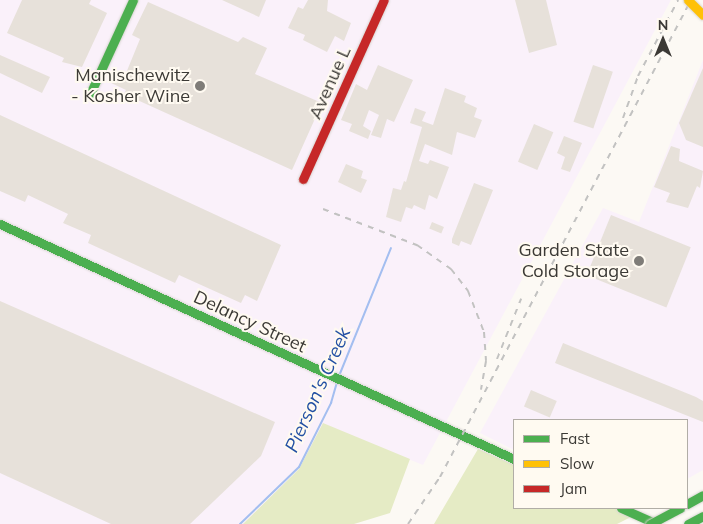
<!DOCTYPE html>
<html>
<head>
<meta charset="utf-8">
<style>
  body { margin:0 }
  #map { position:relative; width:703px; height:524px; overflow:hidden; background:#fcf9f4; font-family:Mulish,sans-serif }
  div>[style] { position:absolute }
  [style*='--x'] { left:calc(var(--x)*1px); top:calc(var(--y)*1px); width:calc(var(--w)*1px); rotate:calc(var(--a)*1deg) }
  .industrial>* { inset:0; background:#faf1fa }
  .green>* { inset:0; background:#e5ebc5 }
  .stream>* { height:2px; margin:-1px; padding:0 1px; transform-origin:1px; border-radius:1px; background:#a3bef0 }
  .building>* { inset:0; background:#e7e1da; transform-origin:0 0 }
  .roads { filter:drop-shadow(0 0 1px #d8d5d1) drop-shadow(0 0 1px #d8d5d1) }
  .fast>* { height:9px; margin:-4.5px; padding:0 4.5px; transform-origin:4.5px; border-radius:4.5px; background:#4caf50 }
  .jam>* { height:9px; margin:-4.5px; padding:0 4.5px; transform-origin:4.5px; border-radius:4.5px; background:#c62828 }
  .rail>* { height:2px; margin-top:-1px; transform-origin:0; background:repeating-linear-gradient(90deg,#c2c2c1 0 6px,transparent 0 12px) }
  .bridges { filter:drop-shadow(0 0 1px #d8d5d1) drop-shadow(0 0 1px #d8d5d1) }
  .fast-bridge>* { height:9px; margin:-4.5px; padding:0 4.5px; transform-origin:4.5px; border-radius:4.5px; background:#4caf50 }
  .slow-bridge>* { height:9px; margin:-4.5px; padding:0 4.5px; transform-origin:4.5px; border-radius:4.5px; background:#ffc107 }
  .dots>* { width:14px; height:14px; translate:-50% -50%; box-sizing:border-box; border:2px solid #fffaf1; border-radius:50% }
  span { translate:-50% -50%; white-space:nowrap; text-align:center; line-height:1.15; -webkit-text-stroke:4px #fffaf1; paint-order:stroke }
  .poi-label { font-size:18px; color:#3b3935 }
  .right { translate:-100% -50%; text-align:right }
  .street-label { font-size:18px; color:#3b3935 }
  .water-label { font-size:19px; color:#2350a4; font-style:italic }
  .legend { position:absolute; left:513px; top:419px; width:175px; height:90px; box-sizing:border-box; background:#fffaf1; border:1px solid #b1ada6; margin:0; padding:6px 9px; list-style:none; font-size:15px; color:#3b3935 }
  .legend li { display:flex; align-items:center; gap:10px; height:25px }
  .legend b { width:25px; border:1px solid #b1ada6 }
  .north { position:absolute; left:638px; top:15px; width:50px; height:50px; -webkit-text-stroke:4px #fffaf1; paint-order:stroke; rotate:0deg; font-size:14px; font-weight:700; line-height:20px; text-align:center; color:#3b3935 }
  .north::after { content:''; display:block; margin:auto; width:18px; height:22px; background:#3b3935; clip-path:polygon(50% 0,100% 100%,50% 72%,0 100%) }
</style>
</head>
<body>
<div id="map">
  <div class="industrial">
    <div style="clip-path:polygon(0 0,384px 0,371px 38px,389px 0,671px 0,423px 465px,323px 424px,299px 469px,243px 524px,0 524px)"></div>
    <div style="clip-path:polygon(703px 60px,703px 470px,687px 479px,687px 420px,514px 420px,514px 450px,480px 433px,603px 208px,639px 222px)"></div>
  </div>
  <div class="green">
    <div style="clip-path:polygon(323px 423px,410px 459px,390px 513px,354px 524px,243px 524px,299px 469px)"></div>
    <div style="clip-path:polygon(478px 449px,514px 465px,514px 508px,615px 508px,633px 516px,617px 524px,434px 524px)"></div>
  </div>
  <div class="stream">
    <div style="--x:339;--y:376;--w:138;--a:-67.9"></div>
    <div style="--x:240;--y:524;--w:82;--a:-44"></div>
    <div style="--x:299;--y:467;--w:72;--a:-63.4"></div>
    <div style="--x:331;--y:403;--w:22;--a:-74"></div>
  </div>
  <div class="building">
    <div style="clip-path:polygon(22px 0,91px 0,89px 4px,107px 13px,82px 67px,62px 62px,64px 58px,7px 33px)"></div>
    <div style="clip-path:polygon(222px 0,266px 0,259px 17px)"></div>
    <div style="clip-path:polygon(308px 0,328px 0,327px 11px,351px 23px,344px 41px,335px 36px,327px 52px,303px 40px,305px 35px,288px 28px,298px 7px,303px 9px)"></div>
    <div style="clip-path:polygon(515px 0,546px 0,557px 45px,529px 53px)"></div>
    <div style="clip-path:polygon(148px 2px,238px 42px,243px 37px,267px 48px,255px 74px,322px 103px,292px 170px,124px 94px,126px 90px,109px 82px,113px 73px,124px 78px,140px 39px,132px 35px)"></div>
    <div style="clip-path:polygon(0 55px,50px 77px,42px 93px,0 73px)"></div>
    <div style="clip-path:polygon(378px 65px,413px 80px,394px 122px,387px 119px,381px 138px,371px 135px,379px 115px,369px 110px,363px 126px,371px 131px,368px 139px,349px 131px,352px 124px,341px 120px,356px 84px,367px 90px)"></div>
    <div style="left:593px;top:65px;width:21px;height:60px;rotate:19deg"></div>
    <div style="clip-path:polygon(703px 68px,703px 147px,686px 140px,679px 123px)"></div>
    <div style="clip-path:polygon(445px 88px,466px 96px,464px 102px,477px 108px,474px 117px,482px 120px,475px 138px,457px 132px,452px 155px,425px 144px,419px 161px,428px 164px,430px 160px,449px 167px,437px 199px,429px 195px,425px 210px,414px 205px,412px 209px,406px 207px,401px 222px,386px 217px,393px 188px,401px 190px,404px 181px,406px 182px,422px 127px,410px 123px,415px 108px,426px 112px,422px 121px,433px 125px)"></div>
    <div style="clip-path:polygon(0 115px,281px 245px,257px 301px,245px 295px,241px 303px,179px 275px,175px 283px,88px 243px,91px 235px,63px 223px,68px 214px,28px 195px,25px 202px,0 191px)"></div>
    <div style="left:534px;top:124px;width:21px;height:41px;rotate:23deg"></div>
    <div style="clip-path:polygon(564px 136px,582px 143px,570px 172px,561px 169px,565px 157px,557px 153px)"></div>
    <div style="clip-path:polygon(671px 146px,680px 149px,679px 161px,703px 171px,700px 188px,697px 186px,688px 208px,666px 202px,670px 193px,654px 187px)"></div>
    <div style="clip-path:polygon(346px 164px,363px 171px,361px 178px,367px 180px,361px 193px,338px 182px)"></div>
    <div style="clip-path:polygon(474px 183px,493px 190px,471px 245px,461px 241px,459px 246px,452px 243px,452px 239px)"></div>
    <div style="left:611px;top:215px;width:86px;height:65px;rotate:22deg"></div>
    <div style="left:432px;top:222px;width:13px;height:7px;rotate:23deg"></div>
    <div style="clip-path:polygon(0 301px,275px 422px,261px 456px,190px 524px,111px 524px,0 473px)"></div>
    <div style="clip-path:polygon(563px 343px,696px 397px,703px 401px,703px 422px,555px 363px)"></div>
    <div style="left:531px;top:390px;width:28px;height:18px;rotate:23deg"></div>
  </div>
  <div class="roads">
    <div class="fast">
      <div style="--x:90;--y:94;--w:103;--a:-65.4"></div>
      <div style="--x:0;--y:224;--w:565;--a:24.57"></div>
      <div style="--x:687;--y:504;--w:18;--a:-29"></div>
      <div style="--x:621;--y:508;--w:39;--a:24"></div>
      <div style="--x:688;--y:524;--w:17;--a:-28"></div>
    </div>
    <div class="jam">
      <div style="--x:303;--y:179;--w:196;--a:-65.7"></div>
    </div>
  </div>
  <div class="rail">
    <div style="--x:623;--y:118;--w:45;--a:-70.3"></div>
    <div style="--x:638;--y:76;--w:86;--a:-62.2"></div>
    <div style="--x:323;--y:209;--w:101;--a:21"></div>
    <div style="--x:417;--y:245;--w:42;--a:35.2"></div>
    <div style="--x:451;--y:269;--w:28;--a:52"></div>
    <div style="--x:468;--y:291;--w:44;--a:68.7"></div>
    <div style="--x:484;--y:332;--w:29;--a:86"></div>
    <div style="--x:486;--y:361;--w:29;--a:100"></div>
    <div style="--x:497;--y:359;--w:65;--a:-68.2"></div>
    <div style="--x:408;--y:524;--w:57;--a:-55.8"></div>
    <div style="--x:440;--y:477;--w:539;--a:-62.25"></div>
  </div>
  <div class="bridges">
    <div class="fast-bridge">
      <div style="--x:650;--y:524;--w:34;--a:-28"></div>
    </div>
    <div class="slow-bridge">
      <div style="--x:688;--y:0;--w:21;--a:45"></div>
    </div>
  </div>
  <div class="dots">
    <div style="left:200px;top:86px;background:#7f7c78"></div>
    <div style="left:639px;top:261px;background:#7f7c78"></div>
  </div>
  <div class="poi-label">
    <span class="right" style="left:190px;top:86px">Manischewitz<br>- Kosher Wine</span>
    <span class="right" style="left:629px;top:261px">Garden State<br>Cold Storage</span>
  </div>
  <div class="street-label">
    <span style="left:330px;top:83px;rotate:-66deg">Avenue L</span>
    <span style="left:250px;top:322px;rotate:25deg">Delancy Street</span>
  </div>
  <div class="water-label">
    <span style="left:318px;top:390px;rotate:-66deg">Pierson's Creek</span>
  </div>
  <ul class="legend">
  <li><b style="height:6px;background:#4caf50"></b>Fast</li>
  <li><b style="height:6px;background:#ffc107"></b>Slow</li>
  <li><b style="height:6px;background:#c62828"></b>Jam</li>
  </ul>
  <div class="north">N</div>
</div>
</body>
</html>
